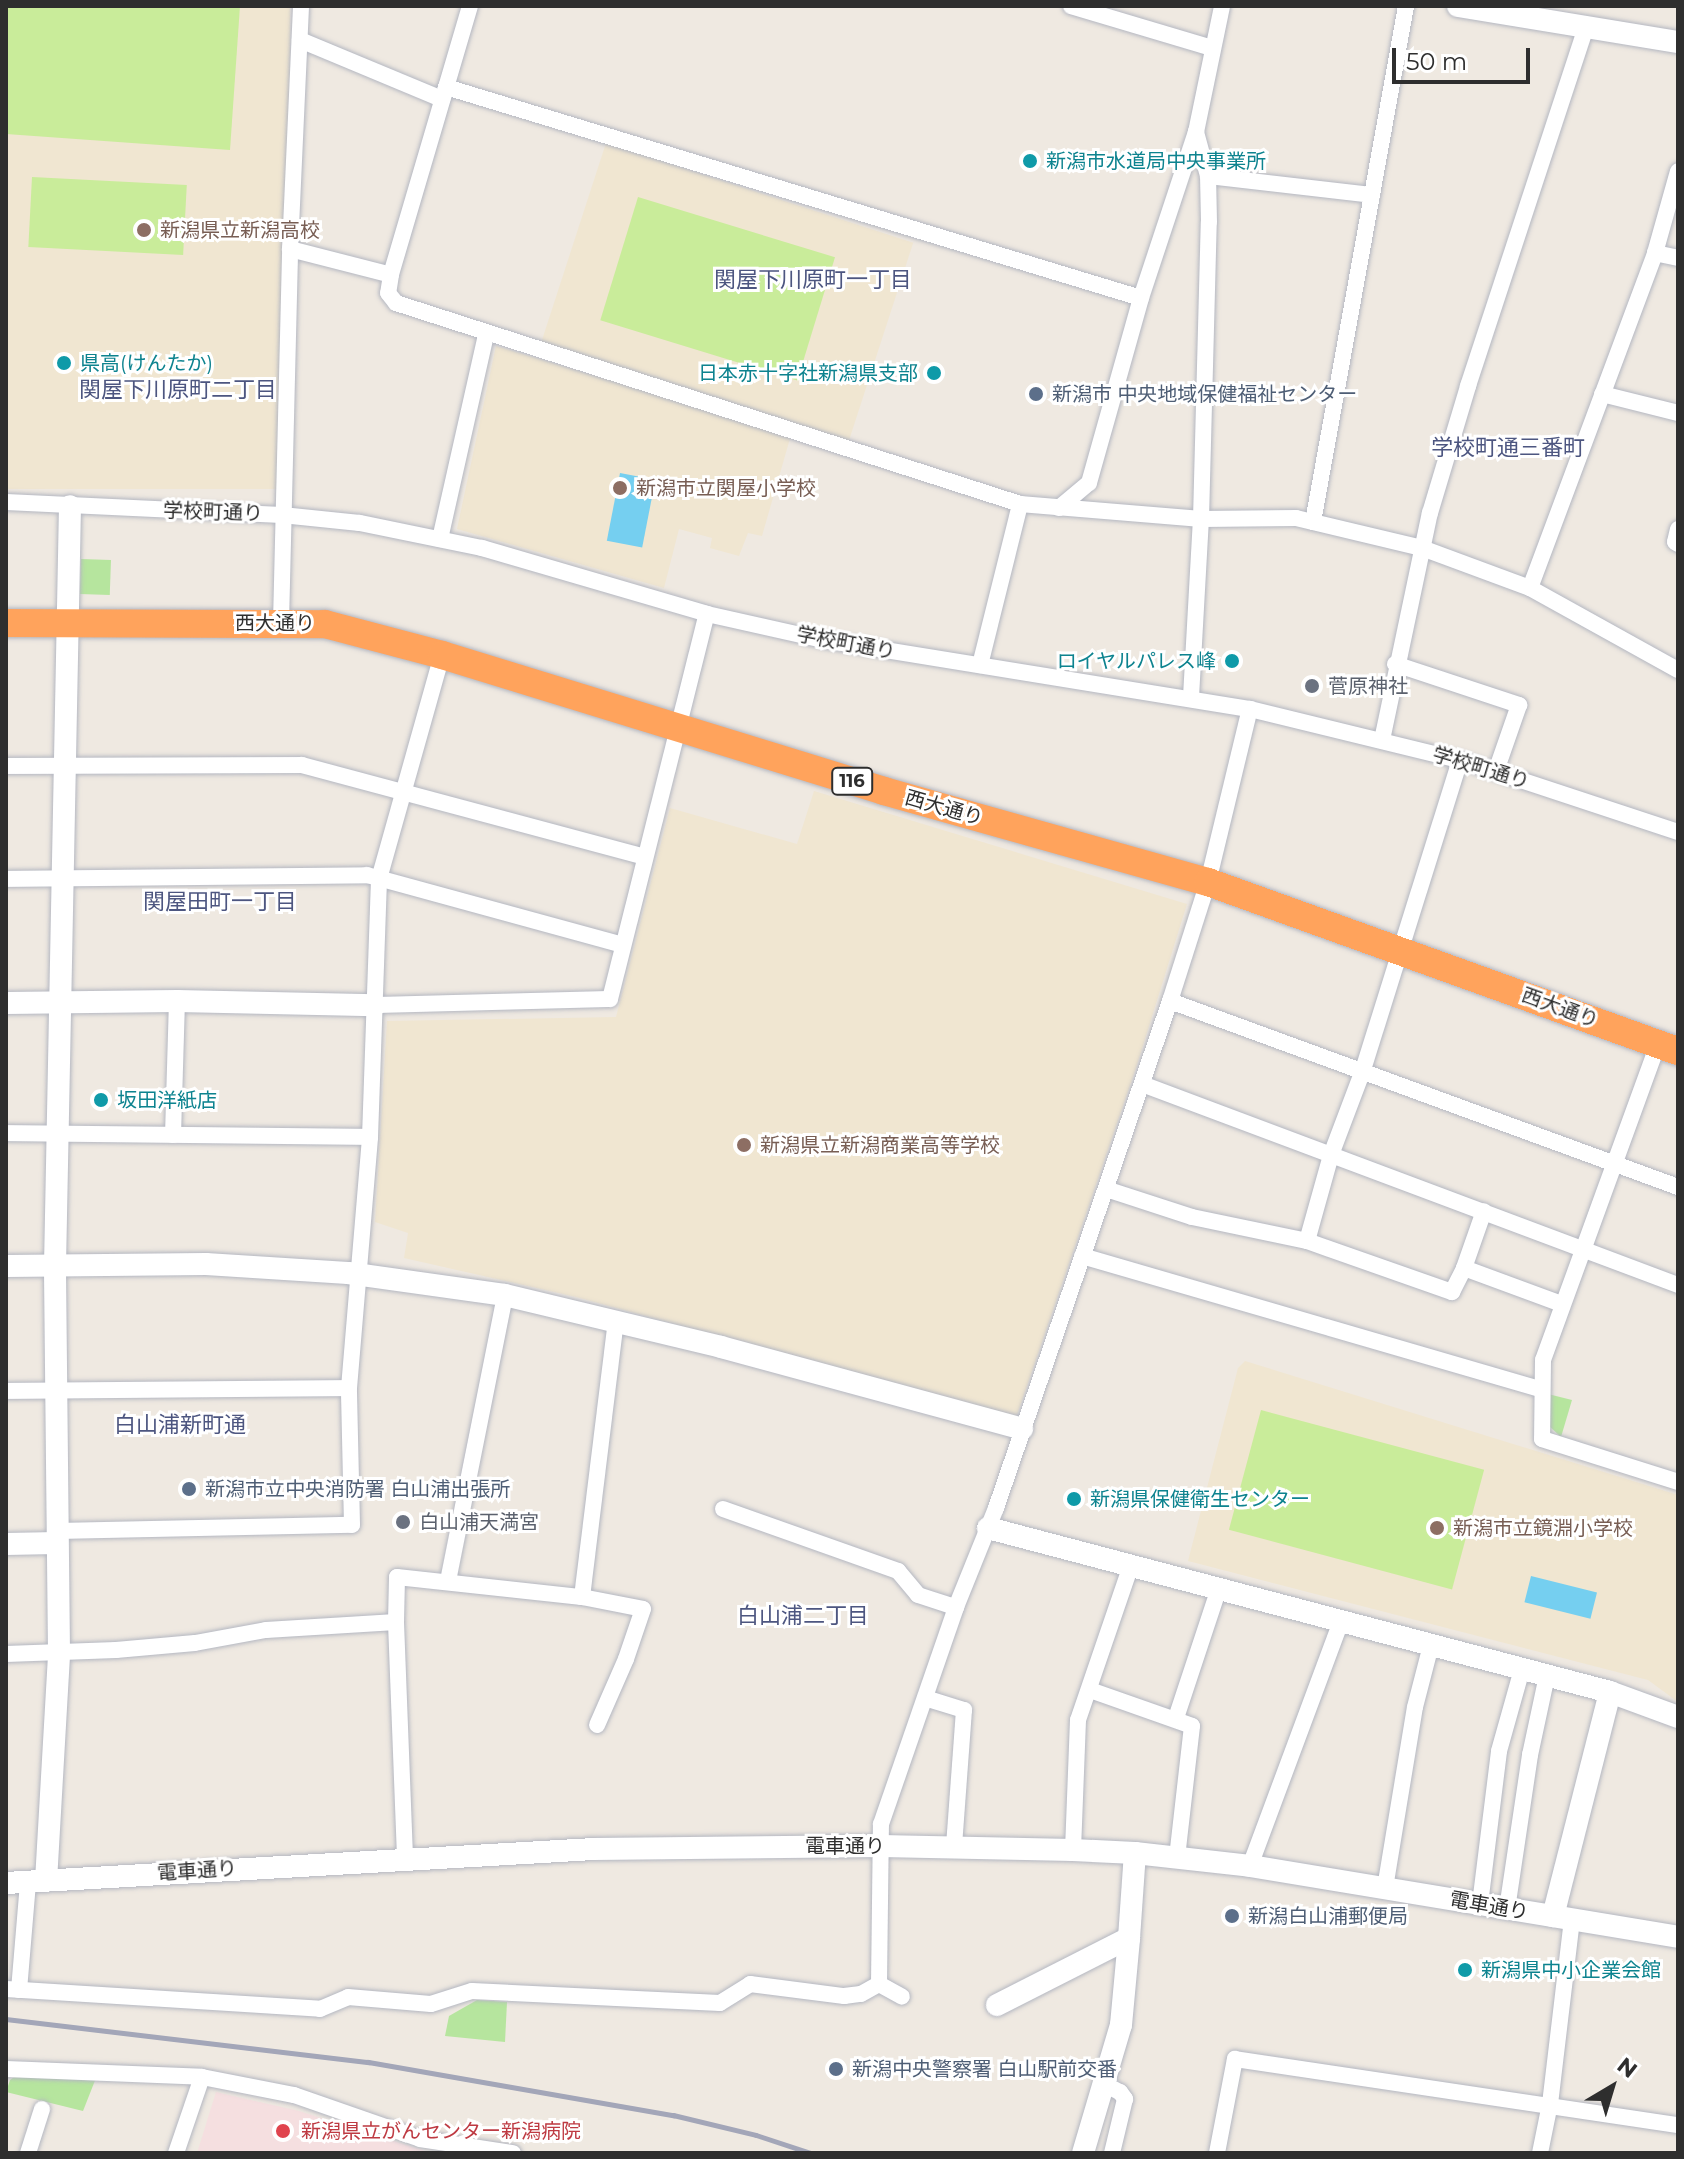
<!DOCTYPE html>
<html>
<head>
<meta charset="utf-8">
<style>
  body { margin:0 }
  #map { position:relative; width:1684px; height:2159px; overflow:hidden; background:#efe9e1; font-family:Montserrat,"Noto Sans JP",sans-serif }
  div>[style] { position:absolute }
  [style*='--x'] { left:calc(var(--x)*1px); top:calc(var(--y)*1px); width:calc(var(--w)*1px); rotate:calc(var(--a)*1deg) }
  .education>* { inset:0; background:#f0e6d1; transform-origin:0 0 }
  .medical>* { inset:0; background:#f5dfe0 }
  .green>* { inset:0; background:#b6e59e; transform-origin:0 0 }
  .pitch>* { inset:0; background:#c9ec9a; transform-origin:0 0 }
  .water>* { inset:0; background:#75cff0; transform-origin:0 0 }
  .roads { filter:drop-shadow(0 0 2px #b4b7c1) drop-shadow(0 0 2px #b4b7c1) }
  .street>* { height:16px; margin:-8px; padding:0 8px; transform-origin:8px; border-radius:8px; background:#fff }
  .secondary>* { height:22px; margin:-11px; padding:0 11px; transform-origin:11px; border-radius:11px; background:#fff }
  .highway>* { height:28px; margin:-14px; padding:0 14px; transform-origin:14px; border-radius:14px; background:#ffa35c }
  .rail>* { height:5px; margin:-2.5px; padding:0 2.5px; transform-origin:2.5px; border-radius:2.5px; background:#a3a6b8 }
  .dots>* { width:22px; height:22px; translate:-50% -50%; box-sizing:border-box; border:4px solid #fff; border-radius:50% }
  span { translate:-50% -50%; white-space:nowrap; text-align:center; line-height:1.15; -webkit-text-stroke:6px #fff; paint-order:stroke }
  .shield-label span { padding:2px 6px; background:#fff; border:2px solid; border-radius:6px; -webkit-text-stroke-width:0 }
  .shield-label { font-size:18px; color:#2e2e2e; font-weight:700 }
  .culture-label { font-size:20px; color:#0d838f }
  .left { translate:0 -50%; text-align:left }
  .right { translate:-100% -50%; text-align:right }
  .education-label { font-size:20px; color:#785e54 }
  .service-label { font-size:20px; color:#4e5e75 }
  .street-label { font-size:20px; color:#2e2e2e }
  .worship-label { font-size:20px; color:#5b616d }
  .health-label { font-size:20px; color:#be3a42 }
  .neighbourhood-label { font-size:22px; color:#4d5680 }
  .frame { position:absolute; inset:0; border:8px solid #2e2e2e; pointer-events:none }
  .north { position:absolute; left:1572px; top:2047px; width:80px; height:80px; -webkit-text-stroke:6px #fff; paint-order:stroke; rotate:38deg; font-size:22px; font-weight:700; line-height:32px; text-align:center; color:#2e2e2e }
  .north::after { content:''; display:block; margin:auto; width:28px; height:36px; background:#2e2e2e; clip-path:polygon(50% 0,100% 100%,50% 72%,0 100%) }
  .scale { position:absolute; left:1392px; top:48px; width:138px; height:36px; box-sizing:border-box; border:4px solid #2e2e2e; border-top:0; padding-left:10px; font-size:24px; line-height:28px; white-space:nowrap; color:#2e2e2e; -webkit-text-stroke:6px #fff; paint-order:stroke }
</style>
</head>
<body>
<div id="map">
  <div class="education">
    <div style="left:6px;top:6px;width:284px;height:483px"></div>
    <div style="left:606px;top:143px;width:323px;height:216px;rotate:18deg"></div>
    <div style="clip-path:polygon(496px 346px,791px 435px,762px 536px,748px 533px,739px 556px,710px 548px,712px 538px,679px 529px,664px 588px,457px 529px)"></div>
    <div style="clip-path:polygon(814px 791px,1187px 904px,1136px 1068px,1016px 1418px,576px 1297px,404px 1258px,408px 1233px,375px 1222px,387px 1021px,616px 1017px,670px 808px,797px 844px)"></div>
    <div style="clip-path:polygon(1245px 1361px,1678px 1495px,1678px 1702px,1648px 1680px,1188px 1561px,1238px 1368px)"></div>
  </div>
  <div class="medical">
    <div style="clip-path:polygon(216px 2092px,299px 2111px,432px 2153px,197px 2153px)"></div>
  </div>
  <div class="green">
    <div style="left:81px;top:559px;width:30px;height:35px;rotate:2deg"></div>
    <div style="clip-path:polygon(1548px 1394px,1572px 1400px,1561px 1437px,1549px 1426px)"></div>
    <div style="clip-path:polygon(477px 2000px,507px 2002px,505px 2042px,445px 2036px,449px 2016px)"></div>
    <div style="clip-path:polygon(21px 2072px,96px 2078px,83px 2111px,6px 2092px,10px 2080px)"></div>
  </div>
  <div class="pitch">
    <div style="clip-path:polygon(6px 6px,240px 6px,230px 150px,6px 134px)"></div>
    <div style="left:32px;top:177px;width:155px;height:70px;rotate:3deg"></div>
    <div style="left:638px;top:197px;width:206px;height:129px;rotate:17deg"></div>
    <div style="left:1261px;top:1410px;width:231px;height:124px;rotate:15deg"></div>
  </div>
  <div class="water">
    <div style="left:620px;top:473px;width:36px;height:69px;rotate:11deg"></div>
    <div style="left:1531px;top:1576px;width:68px;height:27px;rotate:14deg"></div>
  </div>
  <div class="roads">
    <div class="street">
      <div style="--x:470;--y:6;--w:280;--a:106.4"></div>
      <div style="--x:391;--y:275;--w:18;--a:99"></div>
      <div style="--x:388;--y:293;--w:13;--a:51"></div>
      <div style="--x:396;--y:303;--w:656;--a:17.85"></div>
      <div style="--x:1020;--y:504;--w:182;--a:4.7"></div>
      <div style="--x:1201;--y:519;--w:95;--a:-0.6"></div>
      <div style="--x:1296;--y:518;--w:130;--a:13.4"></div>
      <div style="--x:1422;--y:548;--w:115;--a:20.3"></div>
      <div style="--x:1530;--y:588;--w:169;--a:29"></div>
      <div style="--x:1071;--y:6;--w:147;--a:16.6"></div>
      <div style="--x:300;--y:40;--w:154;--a:22.6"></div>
      <div style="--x:446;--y:87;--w:726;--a:16.89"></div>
      <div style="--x:1208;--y:176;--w:165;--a:6.6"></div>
      <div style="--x:290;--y:249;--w:104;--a:14.4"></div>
      <div style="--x:1655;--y:253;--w:24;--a:12"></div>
      <div style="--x:1602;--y:394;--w:78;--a:14"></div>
      <div style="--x:6;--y:502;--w:276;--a:2.7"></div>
      <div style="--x:282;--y:515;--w:78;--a:5.9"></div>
      <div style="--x:360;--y:523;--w:125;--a:11.6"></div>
      <div style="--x:482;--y:548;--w:234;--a:16.3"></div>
      <div style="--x:707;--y:614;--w:119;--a:12.6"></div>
      <div style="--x:823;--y:640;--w:433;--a:9.2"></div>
      <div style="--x:1250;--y:709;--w:216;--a:13.7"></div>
      <div style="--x:1460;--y:760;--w:230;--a:18.3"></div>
      <div style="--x:1059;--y:508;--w:39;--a:-40"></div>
      <div style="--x:1089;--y:483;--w:192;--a:-74.3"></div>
      <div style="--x:1141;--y:298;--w:175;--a:-71.7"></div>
      <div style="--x:1196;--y:132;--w:129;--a:-78.3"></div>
      <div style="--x:1313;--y:522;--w:524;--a:-79.78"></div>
      <div style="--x:1678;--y:529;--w:13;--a:103"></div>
      <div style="--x:1675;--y:542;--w:4;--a:34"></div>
      <div style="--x:440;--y:539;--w:209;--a:-77.3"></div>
      <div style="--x:1530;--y:588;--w:358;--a:-69.5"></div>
      <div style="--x:1655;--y:253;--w:85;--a:-74.3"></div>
      <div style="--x:281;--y:623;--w:374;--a:-88.6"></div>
      <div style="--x:290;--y:249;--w:243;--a:-87.4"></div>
      <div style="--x:1395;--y:664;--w:131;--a:18.3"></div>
      <div style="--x:1519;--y:705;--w:70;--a:109.2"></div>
      <div style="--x:980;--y:665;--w:166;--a:-76"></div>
      <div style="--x:1191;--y:697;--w:178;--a:-86.8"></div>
      <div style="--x:1201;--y:519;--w:297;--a:-88.5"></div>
      <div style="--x:1209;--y:222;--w:46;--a:-91.2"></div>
      <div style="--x:1208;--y:176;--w:46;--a:-105.3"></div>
      <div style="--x:1382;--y:740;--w:232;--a:-78.1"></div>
      <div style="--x:1430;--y:513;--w:133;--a:-73.3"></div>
      <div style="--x:1468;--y:386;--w:380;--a:-71.8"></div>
      <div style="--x:6;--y:766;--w:296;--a:-0.2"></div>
      <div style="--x:302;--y:765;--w:355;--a:15"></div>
      <div style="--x:6;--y:879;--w:361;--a:-0.6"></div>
      <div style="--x:367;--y:875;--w:265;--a:15.3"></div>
      <div style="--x:1170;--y:1001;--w:541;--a:20.11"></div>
      <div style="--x:375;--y:1005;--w:235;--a:-1.5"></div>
      <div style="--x:610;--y:999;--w:397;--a:-75.9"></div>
      <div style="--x:1658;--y:1044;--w:336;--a:110"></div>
      <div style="--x:1543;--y:1360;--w:79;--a:90.7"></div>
      <div style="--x:1542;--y:1439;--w:143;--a:17.5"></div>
      <div style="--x:1142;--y:1084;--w:572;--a:20.56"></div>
      <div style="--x:6;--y:1133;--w:364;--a:0.6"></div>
      <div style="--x:370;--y:1137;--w:258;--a:-88"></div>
      <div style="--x:379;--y:879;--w:233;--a:-74.3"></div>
      <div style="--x:173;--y:1135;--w:134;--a:-88.3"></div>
      <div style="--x:1106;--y:1189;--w:90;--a:18"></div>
      <div style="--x:1192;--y:1217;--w:117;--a:11.8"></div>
      <div style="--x:1307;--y:1241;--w:154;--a:19.4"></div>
      <div style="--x:1452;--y:1292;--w:27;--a:-63"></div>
      <div style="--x:1464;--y:1268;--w:104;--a:20.2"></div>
      <div style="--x:1307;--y:1241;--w:89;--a:-74.4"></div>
      <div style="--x:1331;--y:1155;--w:88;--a:-69.3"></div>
      <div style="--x:1362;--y:1073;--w:328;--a:-72.6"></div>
      <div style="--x:1082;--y:1256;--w:477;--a:16.2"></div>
      <div style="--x:1464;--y:1268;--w:60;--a:-70.7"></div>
      <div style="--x:6;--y:1391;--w:343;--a:-0.5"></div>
      <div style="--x:723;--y:1509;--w:186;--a:19.5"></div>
      <div style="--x:898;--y:1571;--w:31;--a:50"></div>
      <div style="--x:918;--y:1595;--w:40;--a:18"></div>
      <div style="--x:57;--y:1531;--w:295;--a:-1.2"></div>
      <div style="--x:352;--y:1525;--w:137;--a:-91.3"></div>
      <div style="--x:349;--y:1388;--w:252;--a:-85.2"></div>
      <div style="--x:448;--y:1581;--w:292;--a:-78.7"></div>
      <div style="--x:582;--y:1597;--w:278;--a:-83"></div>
      <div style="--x:6;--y:1654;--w:110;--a:-2.1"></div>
      <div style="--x:116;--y:1650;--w:79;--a:-5.1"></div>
      <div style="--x:195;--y:1643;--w:72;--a:-10.4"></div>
      <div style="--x:266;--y:1630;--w:130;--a:-3.5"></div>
      <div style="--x:1090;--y:1690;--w:108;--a:19.4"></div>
      <div style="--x:1192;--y:1726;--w:132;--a:96.5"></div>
      <div style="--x:925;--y:1698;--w:41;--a:17.1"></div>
      <div style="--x:964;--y:1710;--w:137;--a:94.2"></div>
      <div style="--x:1176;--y:1718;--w:137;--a:-71.7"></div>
      <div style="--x:1073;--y:1850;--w:130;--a:-87.8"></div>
      <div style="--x:1078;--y:1720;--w:164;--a:-71.1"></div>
      <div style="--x:405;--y:1857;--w:235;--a:-92.2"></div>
      <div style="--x:396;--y:1622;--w:45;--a:-88.7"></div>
      <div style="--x:397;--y:1577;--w:186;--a:6.2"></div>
      <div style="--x:582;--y:1597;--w:62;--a:11.1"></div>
      <div style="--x:643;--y:1609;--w:53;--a:108.8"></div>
      <div style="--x:626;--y:1659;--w:72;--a:113.7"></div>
      <div style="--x:1250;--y:1866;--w:261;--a:-69.6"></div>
      <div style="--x:1385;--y:1888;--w:183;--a:-80.6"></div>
      <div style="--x:1415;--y:1707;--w:64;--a:-75.5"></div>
      <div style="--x:1480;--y:1904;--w:154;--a:-82.9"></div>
      <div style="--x:1499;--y:1751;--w:85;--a:-74.3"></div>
      <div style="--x:1507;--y:1909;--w:156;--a:-81.5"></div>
      <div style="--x:1530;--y:1755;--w:81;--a:-77.9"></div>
      <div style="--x:879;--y:1984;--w:160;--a:-89.3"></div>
      <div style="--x:881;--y:1824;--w:230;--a:-70.9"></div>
      <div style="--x:956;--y:1607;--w:107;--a:-68"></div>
      <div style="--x:996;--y:1508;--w:536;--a:-71.06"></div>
      <div style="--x:1170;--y:1001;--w:125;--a:-72.3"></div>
      <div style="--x:1208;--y:882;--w:178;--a:-76.4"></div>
      <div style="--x:6;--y:1989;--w:315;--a:3.6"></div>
      <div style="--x:320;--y:2009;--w:30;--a:-23"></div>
      <div style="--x:348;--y:1997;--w:83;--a:4.8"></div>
      <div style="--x:431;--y:2004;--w:43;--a:-17.6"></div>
      <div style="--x:472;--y:1991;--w:248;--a:2.8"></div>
      <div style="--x:720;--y:2003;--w:36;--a:-32"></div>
      <div style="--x:750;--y:1984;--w:95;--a:7.3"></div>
      <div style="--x:844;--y:1996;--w:17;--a:-7"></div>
      <div style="--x:861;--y:1994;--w:21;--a:-29"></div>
      <div style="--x:879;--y:1984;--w:26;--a:29"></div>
      <div style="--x:19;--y:1990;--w:107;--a:-85.2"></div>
      <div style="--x:6;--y:2069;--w:196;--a:2.3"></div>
      <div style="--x:202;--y:2077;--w:94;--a:11.1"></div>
      <div style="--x:294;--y:2095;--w:133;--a:19.2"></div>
      <div style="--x:420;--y:2139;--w:94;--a:8.6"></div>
      <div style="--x:1106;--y:2085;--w:16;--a:27"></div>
      <div style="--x:1120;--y:2092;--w:9;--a:54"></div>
      <div style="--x:1125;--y:2099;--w:56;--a:103.5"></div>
      <div style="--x:28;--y:2153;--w:46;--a:-72.3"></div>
      <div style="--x:176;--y:2153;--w:80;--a:-71.1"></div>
      <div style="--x:1217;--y:2153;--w:96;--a:-79.2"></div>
      <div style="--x:1235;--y:2059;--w:448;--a:8.5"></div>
      <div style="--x:1540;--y:2153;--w:50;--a:-78.5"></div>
      <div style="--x:1550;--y:2104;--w:186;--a:-83.2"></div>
    </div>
    <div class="secondary">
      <div style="--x:1458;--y:6;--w:223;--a:9.3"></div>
      <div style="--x:6;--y:1003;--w:171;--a:-0.7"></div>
      <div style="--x:177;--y:1001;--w:198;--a:1.2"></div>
      <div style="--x:6;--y:1266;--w:200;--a:-0.6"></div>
      <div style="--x:206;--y:1264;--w:142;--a:3.6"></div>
      <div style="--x:348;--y:1273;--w:159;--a:8"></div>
      <div style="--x:505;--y:1295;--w:222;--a:13.5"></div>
      <div style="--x:721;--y:1347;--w:312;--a:15.2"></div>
      <div style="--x:988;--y:1528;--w:643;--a:14.77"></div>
      <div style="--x:6;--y:1544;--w:51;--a:-1.1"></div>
      <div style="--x:46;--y:1881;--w:228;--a:-86.7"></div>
      <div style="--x:59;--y:1653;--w:387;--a:-90.6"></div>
      <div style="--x:55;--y:1266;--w:760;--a:-88.87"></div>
      <div style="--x:6;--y:1883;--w:588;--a:-3.31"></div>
      <div style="--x:593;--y:1849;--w:288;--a:-0.6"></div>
      <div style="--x:881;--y:1846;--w:192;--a:1.2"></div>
      <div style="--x:1073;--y:1850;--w:62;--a:2.8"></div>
      <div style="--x:1135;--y:1853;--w:116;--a:6.4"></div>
      <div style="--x:1250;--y:1866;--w:434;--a:9.4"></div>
      <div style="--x:1553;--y:1916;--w:231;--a:-75.7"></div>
      <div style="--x:1610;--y:1692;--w:72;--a:20.2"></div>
      <div style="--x:997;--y:2005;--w:148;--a:-26.9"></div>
      <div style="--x:1129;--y:1938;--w:85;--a:-86"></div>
      <div style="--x:1083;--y:2153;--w:134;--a:-73.5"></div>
      <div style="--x:1121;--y:2025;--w:87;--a:-84.7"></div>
    </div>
    <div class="highway">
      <div style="--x:6;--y:623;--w:319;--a:0.2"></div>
      <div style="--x:325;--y:624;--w:121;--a:14.8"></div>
      <div style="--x:442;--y:655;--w:462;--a:17.1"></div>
      <div style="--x:884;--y:791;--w:337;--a:15.7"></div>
      <div style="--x:1208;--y:882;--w:499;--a:19.8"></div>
    </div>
  </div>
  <div class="rail">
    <div style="--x:6;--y:2019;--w:365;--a:6.8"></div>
    <div style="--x:368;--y:2062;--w:310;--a:9.9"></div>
    <div style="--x:673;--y:2115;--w:85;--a:13.5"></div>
    <div style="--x:756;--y:2135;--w:57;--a:18.4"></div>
  </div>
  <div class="dots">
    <div style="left:1030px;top:161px;background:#0f9aa8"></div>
    <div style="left:144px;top:230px;background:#8d6e63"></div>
    <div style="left:64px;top:363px;background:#0f9aa8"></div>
    <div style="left:934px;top:373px;background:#0f9aa8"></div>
    <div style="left:1036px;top:394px;background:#5c6f8a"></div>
    <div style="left:620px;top:488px;background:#8d6e63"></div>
    <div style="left:1232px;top:661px;background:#0f9aa8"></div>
    <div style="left:1312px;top:686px;background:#6b7280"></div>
    <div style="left:101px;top:1100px;background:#0f9aa8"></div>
    <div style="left:744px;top:1145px;background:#8d6e63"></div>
    <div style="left:189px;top:1489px;background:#5c6f8a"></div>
    <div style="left:1074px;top:1499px;background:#0f9aa8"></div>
    <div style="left:403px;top:1522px;background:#6b7280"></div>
    <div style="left:1437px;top:1528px;background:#8d6e63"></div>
    <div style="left:1232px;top:1916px;background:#5c6f8a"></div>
    <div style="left:1465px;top:1970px;background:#0f9aa8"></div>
    <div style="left:836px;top:2069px;background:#5c6f8a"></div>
    <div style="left:283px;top:2131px;background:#e0444e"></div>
  </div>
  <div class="shield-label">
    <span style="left:852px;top:781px">116</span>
  </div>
  <div class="culture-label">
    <span class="left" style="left:1046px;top:161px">新潟市水道局中央事業所</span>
    <span class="left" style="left:80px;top:363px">県高(けんたか)</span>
    <span class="right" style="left:918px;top:373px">日本赤十字社新潟県支部</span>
    <span class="right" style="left:1216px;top:661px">ロイヤルパレス峰</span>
    <span class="left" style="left:117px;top:1100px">坂田洋紙店</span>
    <span class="left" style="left:1090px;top:1499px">新潟県保健衛生センター</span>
    <span class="left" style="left:1481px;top:1970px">新潟県中小企業会館</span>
  </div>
  <div class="education-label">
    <span class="left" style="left:160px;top:230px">新潟県立新潟高校</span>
    <span class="left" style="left:636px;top:488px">新潟市立関屋小学校</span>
    <span class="left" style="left:760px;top:1145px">新潟県立新潟商業高等学校</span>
    <span class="left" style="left:1453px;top:1528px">新潟市立鏡淵小学校</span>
  </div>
  <div class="service-label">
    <span class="left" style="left:1052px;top:394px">新潟市 中央地域保健福祉センター</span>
    <span class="left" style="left:205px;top:1489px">新潟市立中央消防署 白山浦出張所</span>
    <span class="left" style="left:1248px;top:1916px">新潟白山浦郵便局</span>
    <span class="left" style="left:852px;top:2069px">新潟中央警察署 白山駅前交番</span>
  </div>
  <div class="street-label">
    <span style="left:213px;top:512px;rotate:2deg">学校町通り</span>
    <span style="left:275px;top:623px">西大通り</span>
    <span style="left:846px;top:643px;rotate:11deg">学校町通り</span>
    <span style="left:1481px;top:768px;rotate:17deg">学校町通り</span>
    <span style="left:944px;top:808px;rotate:16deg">西大通り</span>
    <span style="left:1560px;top:1008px;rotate:20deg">西大通り</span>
    <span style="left:845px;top:1846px">電車通り</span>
    <span style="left:197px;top:1871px;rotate:-4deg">電車通り</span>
    <span style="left:1489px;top:1906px;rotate:10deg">電車通り</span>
  </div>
  <div class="worship-label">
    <span class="left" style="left:1328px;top:686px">菅原神社</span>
    <span class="left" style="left:419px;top:1522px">白山浦天満宮</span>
  </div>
  <div class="health-label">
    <span class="left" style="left:301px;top:2131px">新潟県立がんセンター新潟病院</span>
  </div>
  <div class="neighbourhood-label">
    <span style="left:813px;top:280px">関屋下川原町一丁目</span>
    <span style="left:178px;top:390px">関屋下川原町二丁目</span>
    <span style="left:1508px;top:448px">学校町通三番町</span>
    <span style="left:220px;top:902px">関屋田町一丁目</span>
    <span style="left:180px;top:1425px">白山浦新町通</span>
    <span style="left:803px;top:1616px">白山浦二丁目</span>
  </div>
  <div class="frame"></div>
  <div class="north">N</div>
  <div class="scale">50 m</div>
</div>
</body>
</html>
